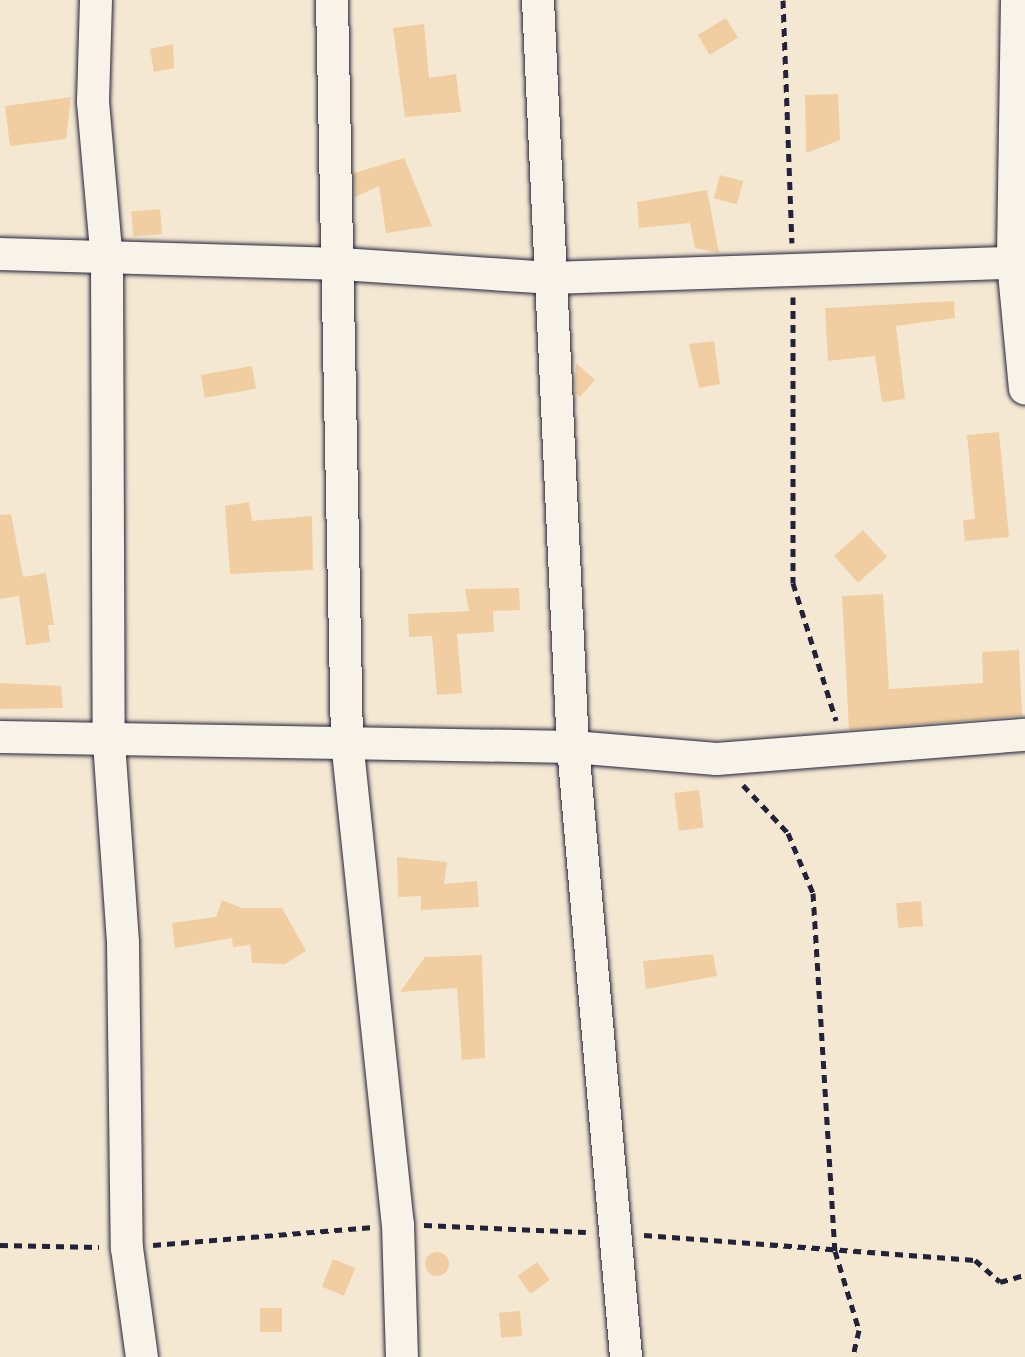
<!DOCTYPE html>
<html>
<head>
<meta charset="utf-8">
<style>
  body { margin:0 }
  #map { position:relative; width:1025px; height:1357px; overflow:hidden; background:#f5e8d3; font-family:"Shantell Sans",sans-serif }
  div>[style] { position:absolute }
  [style*='--x'] { left:calc(var(--x)*1px); top:calc(var(--y)*1px); width:calc(var(--w)*1px); rotate:calc(var(--a)*1deg) }
  .building>* { inset:0; background:#f0cea1; transform-origin:0 0 }
  .round { border-radius:50% }
  .path>* { height:5px; margin-top:-2.5px; transform-origin:0; background:repeating-linear-gradient(90deg,#22223b 0 8px,transparent 0 14px) }
  .roads { filter:drop-shadow(0 0 2px #22223b) drop-shadow(0 0 2px #22223b) }
  .street>* { height:32px; margin:-16px; padding:0 16px; transform-origin:16px; border-radius:16px; background:#f7f3e8 }
  span { translate:-50% -50%; white-space:nowrap; text-align:center; line-height:1.15; -webkit-text-stroke:6px #f7f3e8; paint-order:stroke }
</style>
</head>
<body>
<div id="map">
  <div class="building">
    <div style="left:726px;top:18px;width:23px;height:33px;rotate:59deg"></div>
    <div style="clip-path:polygon(424px 24px,429px 78px,456px 74px,461px 112px,405px 117px,393px 28px)"></div>
    <div style="clip-path:polygon(173px 44px,174px 68px,154px 72px,150px 49px)"></div>
    <div style="clip-path:polygon(838px 94px,840px 140px,806px 153px,805px 95px)"></div>
    <div style="clip-path:polygon(71px 97px,66px 139px,10px 146px,5px 106px)"></div>
    <div style="clip-path:polygon(404px 158px,432px 226px,386px 233px,379px 186px,355px 197px,354px 173px)"></div>
    <div style="left:720px;top:175px;width:24px;height:24px;rotate:15deg"></div>
    <div style="clip-path:polygon(707px 190px,719px 253px,695px 248px,690px 223px,639px 228px,637px 202px)"></div>
    <div style="left:160px;top:209px;width:25px;height:29px;rotate:85deg"></div>
    <div style="clip-path:polygon(954px 301px,955px 318px,896px 326px,905px 399px,882px 402px,875px 356px,828px 361px,825px 308px)"></div>
    <div style="clip-path:polygon(714px 341px,720px 384px,699px 388px,689px 344px)"></div>
    <div style="clip-path:polygon(576px 363px,595px 380px,580px 397px,575px 393px)"></div>
    <div style="left:252px;top:366px;width:23px;height:52px;rotate:80deg"></div>
    <div style="clip-path:polygon(999px 432px,1009px 537px,965px 541px,963px 520px,975px 519px,967px 435px)"></div>
    <div style="clip-path:polygon(249px 502px,252px 521px,312px 516px,313px 570px,230px 574px,225px 506px)"></div>
    <div style="clip-path:polygon(11px 514px,23px 577px,46px 573px,54px 625px,48px 625px,50px 642px,26px 645px,19px 596px,0 599px,0 515px)"></div>
    <div style="left:863px;top:530px;width:36px;height:39px;rotate:48deg"></div>
    <div style="clip-path:polygon(519px 588px,520px 610px,493px 611px,494px 632px,457px 634px,462px 693px,437px 695px,432px 636px,409px 637px,408px 614px,469px 611px,465px 589px)"></div>
    <div style="clip-path:polygon(883px 594px,889px 689px,983px 683px,982px 652px,1019px 650px,1022px 716px,849px 730px,842px 596px)"></div>
    <div style="clip-path:polygon(0 683px,61px 686px,63px 708px,0 709px)"></div>
    <div style="left:699px;top:790px;width:38px;height:25px;rotate:83deg"></div>
    <div style="clip-path:polygon(397px 857px,447px 862px,444px 884px,477px 881px,479px 907px,421px 910px,421px 896px,398px 897px)"></div>
    <div style="clip-path:polygon(222px 900px,242px 908px,282px 908px,306px 951px,285px 964px,252px 963px,250px 945px,233px 947px,232px 938px,175px 948px,172px 923px,216px 917px)"></div>
    <div style="left:921px;top:901px;width:25px;height:25px;rotate:85deg"></div>
    <div style="clip-path:polygon(713px 954px,717px 976px,646px 989px,643px 961px)"></div>
    <div style="clip-path:polygon(482px 955px,485px 1058px,462px 1060px,457px 988px,400px 992px,425px 957px)"></div>
    <div class="round" style="left:425px;top:1252px;width:24px;height:24px"></div>
    <div style="left:333px;top:1259px;width:24px;height:30px;rotate:22deg"></div>
    <div style="left:537px;top:1262px;width:22px;height:24px;rotate:54deg"></div>
    <div style="left:282px;top:1308px;width:24px;height:22px;rotate:90deg"></div>
    <div style="left:520px;top:1311px;width:25px;height:21px;rotate:85deg"></div>
  </div>
  <div class="path">
    <div style="--x:783;--y:0;--w:243;--a:87.9"></div>
    <div style="--x:793;--y:297;--w:286;--a:90"></div>
    <div style="--x:793;--y:583;--w:144;--a:72.6"></div>
    <div style="--x:743;--y:785;--w:66;--a:46.8"></div>
    <div style="--x:788;--y:833;--w:65;--a:67.4"></div>
    <div style="--x:813;--y:893;--w:359;--a:86.5"></div>
    <div style="--x:835;--y:1251;--w:83;--a:73.1"></div>
    <div style="--x:859;--y:1330;--w:28;--a:103"></div>
    <div style="--x:424;--y:1225;--w:162;--a:2.5"></div>
    <div style="--x:644;--y:1235;--w:332;--a:4.3"></div>
    <div style="--x:975;--y:1260;--w:33;--a:41"></div>
    <div style="--x:1000;--y:1282;--w:26;--a:-16"></div>
    <div style="--x:0;--y:1245;--w:99;--a:1.2"></div>
    <div style="--x:153;--y:1245;--w:218;--a:-4.7"></div>
  </div>
  <div class="roads">
    <div class="street">
      <div style="--x:96;--y:0;--w:102;--a:91.7"></div>
      <div style="--x:93;--y:102;--w:160;--a:85"></div>
      <div style="--x:107;--y:261;--w:481;--a:89.8"></div>
      <div style="--x:109;--y:742;--w:200;--a:86"></div>
      <div style="--x:123;--y:942;--w:306;--a:89.3"></div>
      <div style="--x:127;--y:1248;--w:110;--a:82.2"></div>
      <div style="--x:332;--y:0;--w:741;--a:88.84"></div>
      <div style="--x:347;--y:741;--w:486;--a:84"></div>
      <div style="--x:398;--y:1224;--w:133;--a:88.3"></div>
      <div style="--x:538;--y:0;--w:748;--a:87.32"></div>
      <div style="--x:573;--y:747;--w:612;--a:85.03"></div>
      <div style="--x:1017;--y:0;--w:262;--a:90.9"></div>
      <div style="--x:1013;--y:262;--w:127;--a:84.6"></div>
      <div style="--x:0;--y:254;--w:341;--a:1.7"></div>
      <div style="--x:341;--y:264;--w:209;--a:3.8"></div>
      <div style="--x:550;--y:278;--w:475;--a:-1.9"></div>
      <div style="--x:0;--y:737;--w:573;--a:1"></div>
      <div style="--x:573;--y:747;--w:144;--a:4.8"></div>
      <div style="--x:717;--y:759;--w:309;--a:-4.5"></div>
    </div>
  </div>
</div>
</body>
</html>
